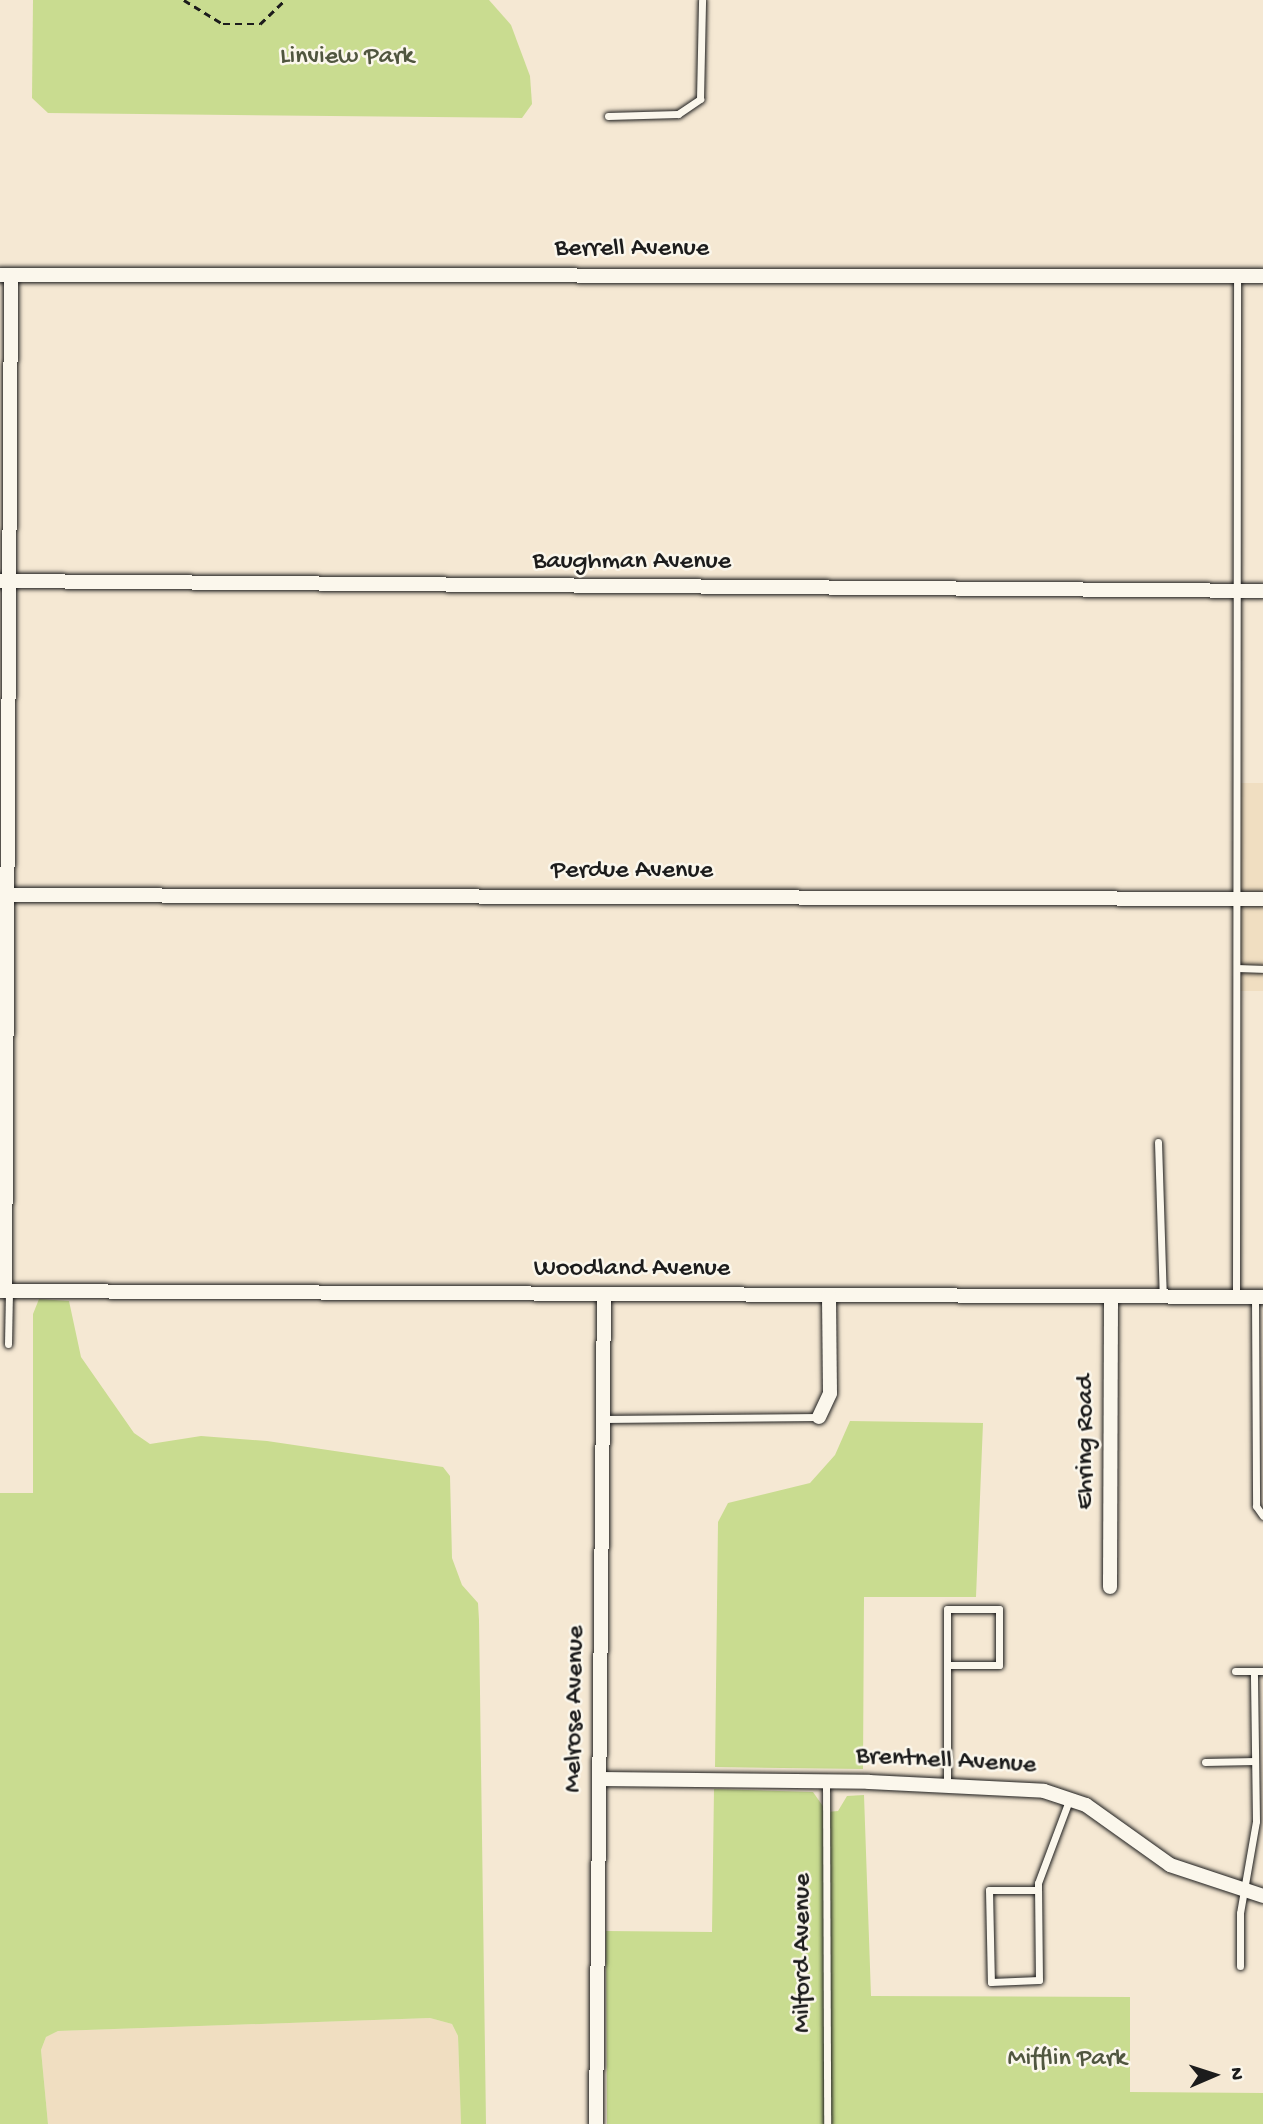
<!DOCTYPE html>
<html>
<head>
<meta charset="utf-8">
<style>
  body { margin:0 }
  #map { position:relative; width:1263px; height:2124px; overflow:hidden; background:#f5e8d3; font-family:"Gochi Hand",sans-serif }
  div>[style] { position:absolute }
  [style*='--x'] { left:calc(var(--x)*1px); top:calc(var(--y)*1px); width:calc(var(--w)*1px); rotate:calc(var(--a)*1deg) }
  .built>* { inset:0; background:#f0dec1; transform-origin:0 0 }
  .green>* { inset:0; background:#c9dc90 }
  .path>* { height:2.5px; margin-top:-1.25px; transform-origin:0; background:repeating-linear-gradient(90deg,#1c1c1c 0 7px,transparent 0 12px) }
  .roads { filter:drop-shadow(0 0 2px #1c1c1c) drop-shadow(0 0 2px #1c1c1c) }
  .service>* { height:7px; margin:-3.5px; padding:0 3.5px; transform-origin:3.5px; border-radius:3.5px; background:#fbf7ec }
  .minor>* { height:14px; margin:-7px; padding:0 7px; transform-origin:7px; border-radius:7px; background:#fbf7ec }
  span { translate:-50% -50%; white-space:nowrap; text-align:center; line-height:1.15; -webkit-text-stroke:5px #fbf7ec; paint-order:stroke }
  .park-label { font-size:26px; color:#50563f }
  .street-label { font-size:26px; color:#1c1c1c }
  .north { position:absolute; left:1179px; top:2040px; width:70px; height:70px; -webkit-text-stroke:5px #fbf7ec; paint-order:stroke; rotate:87deg; font-size:19px; font-weight:700; line-height:28px; text-align:center; color:#1c1c1c }
  .north::after { content:''; display:block; margin:auto; width:24px; height:32px; background:#1c1c1c; clip-path:polygon(50% 0,100% 100%,50% 72%,0 100%) }
</style>
</head>
<body>
<div id="map">
  <div class="built">
    <div style="left:1239px;top:783px;width:24px;height:208px"></div>
    <div style="clip-path:polygon(430px 2018px,452px 2024px,458px 2036px,461px 2124px,48px 2124px,41px 2050px,46px 2037px,58px 2031px)"></div>
  </div>
  <div class="green">
    <div style="clip-path:polygon(33px 0,489px 0,511px 25px,530px 76px,532px 104px,522px 118px,48px 113px,32px 98px)"></div>
    <div style="clip-path:polygon(39px 1299px,69px 1301px,81px 1357px,134px 1433px,150px 1444px,201px 1436px,267px 1441px,443px 1467px,450px 1476px,452px 1558px,462px 1585px,478px 1603px,479px 1620px,486px 2124px,461px 2124px,458px 2036px,452px 2024px,430px 2018px,58px 2031px,46px 2037px,41px 2050px,48px 2124px,0 2124px,0 1493px,33px 1493px,33px 1314px)"></div>
    <div style="clip-path:polygon(850px 1421px,983px 1423px,976px 1597px,864px 1597px,863px 1769px,715px 1767px,718px 1522px,728px 1503px,810px 1483px,835px 1455px)"></div>
    <div style="clip-path:polygon(714px 1789px,813px 1792px,827px 1812px,838px 1811px,847px 1796px,864px 1795px,871px 1996px,1130px 1997px,1130px 2092px,1263px 2093px,1263px 2124px,607px 2124px,606px 1931px,712px 1932px)"></div>
  </div>
  <div class="path">
    <div style="--x:184;--y:0;--w:46;--a:31.6"></div>
    <div style="--x:223;--y:24;--w:37;--a:0"></div>
    <div style="--x:260;--y:24;--w:35;--a:-44"></div>
  </div>
  <div class="roads">
    <div class="service">
      <div style="--x:608;--y:116;--w:70;--a:-1.6"></div>
      <div style="--x:678;--y:114;--w:27;--a:-34"></div>
      <div style="--x:700;--y:99;--w:99;--a:-88.8"></div>
      <div style="--x:1240;--y:968;--w:23;--a:2"></div>
      <div style="--x:1158;--y:1142;--w:155;--a:88.2"></div>
      <div style="--x:1236;--y:1297;--w:1021;--a:-89.94"></div>
      <div style="--x:1255;--y:1297;--w:209;--a:89.7"></div>
      <div style="--x:1256;--y:1506;--w:12;--a:55"></div>
      <div style="--x:8;--y:1344;--w:53;--a:-88.9"></div>
      <div style="--x:603;--y:1419;--w:216;--a:-0.5"></div>
      <div style="--x:947;--y:1665;--w:56;--a:-90"></div>
      <div style="--x:947;--y:1609;--w:52;--a:0"></div>
      <div style="--x:999;--y:1609;--w:56;--a:90"></div>
      <div style="--x:999;--y:1665;--w:52;--a:180"></div>
      <div style="--x:947;--y:1665;--w:120;--a:90"></div>
      <div style="--x:1235;--y:1671;--w:19;--a:0"></div>
      <div style="--x:1205;--y:1762;--w:50;--a:-1.1"></div>
      <div style="--x:826;--y:1782;--w:342;--a:89.8"></div>
      <div style="--x:1038;--y:1890;--w:49;--a:180"></div>
      <div style="--x:989;--y:1890;--w:92;--a:88.8"></div>
      <div style="--x:991;--y:1982;--w:48;--a:-2.4"></div>
      <div style="--x:1039;--y:1980;--w:90;--a:-90.6"></div>
      <div style="--x:1038;--y:1890;--w:7;--a:-90"></div>
      <div style="--x:1038;--y:1883;--w:91;--a:-69.4"></div>
      <div style="--x:1240;--y:1966;--w:53;--a:-90"></div>
      <div style="--x:1240;--y:1913;--w:93;--a:-80.1"></div>
      <div style="--x:1256;--y:1821;--w:150;--a:-90.8"></div>
      <div style="--x:1254;--y:1671;--w:9;--a:0"></div>
    </div>
    <div class="minor">
      <div style="--x:0;--y:275;--w:1263;--a:0.05"></div>
      <div style="--x:0;--y:581;--w:1263;--a:0.45"></div>
      <div style="--x:0;--y:895;--w:1263;--a:0.18"></div>
      <div style="--x:0;--y:1291;--w:1263;--a:0.27"></div>
      <div style="--x:5;--y:1291;--w:1016;--a:-89.66"></div>
      <div style="--x:819;--y:1417;--w:26;--a:-65"></div>
      <div style="--x:830;--y:1393;--w:98;--a:-90.6"></div>
      <div style="--x:1110;--y:1587;--w:291;--a:-89.8"></div>
      <div style="--x:599;--y:1779;--w:270;--a:0.6"></div>
      <div style="--x:869;--y:1782;--w:175;--a:2.9"></div>
      <div style="--x:1044;--y:1791;--w:44;--a:18.4"></div>
      <div style="--x:1086;--y:1805;--w:103;--a:35.5"></div>
      <div style="--x:1170;--y:1865;--w:98;--a:18.4"></div>
      <div style="--x:596;--y:2124;--w:830;--a:-89.45"></div>
    </div>
  </div>
  <div class="park-label">
    <span style="left:347px;top:58px">Linview Park</span>
    <span style="left:1067px;top:2060px">Mifflin Park</span>
  </div>
  <div class="street-label">
    <span style="left:632px;top:250px">Berrell Avenue</span>
    <span style="left:632px;top:563px">Baughman Avenue</span>
    <span style="left:632px;top:872px">Perdue Avenue</span>
    <span style="left:632px;top:1270px">Woodland Avenue</span>
    <span style="left:1087px;top:1442px;rotate:-90deg">Ehring Road</span>
    <span style="left:576px;top:1709px;rotate:-89deg">Melrose Avenue</span>
    <span style="left:946px;top:1762px;rotate:3deg">Brentnell Avenue</span>
    <span style="left:804px;top:1953px;rotate:-90deg">Milford Avenue</span>
  </div>
  <div class="north">N</div>
</div>
</body>
</html>
